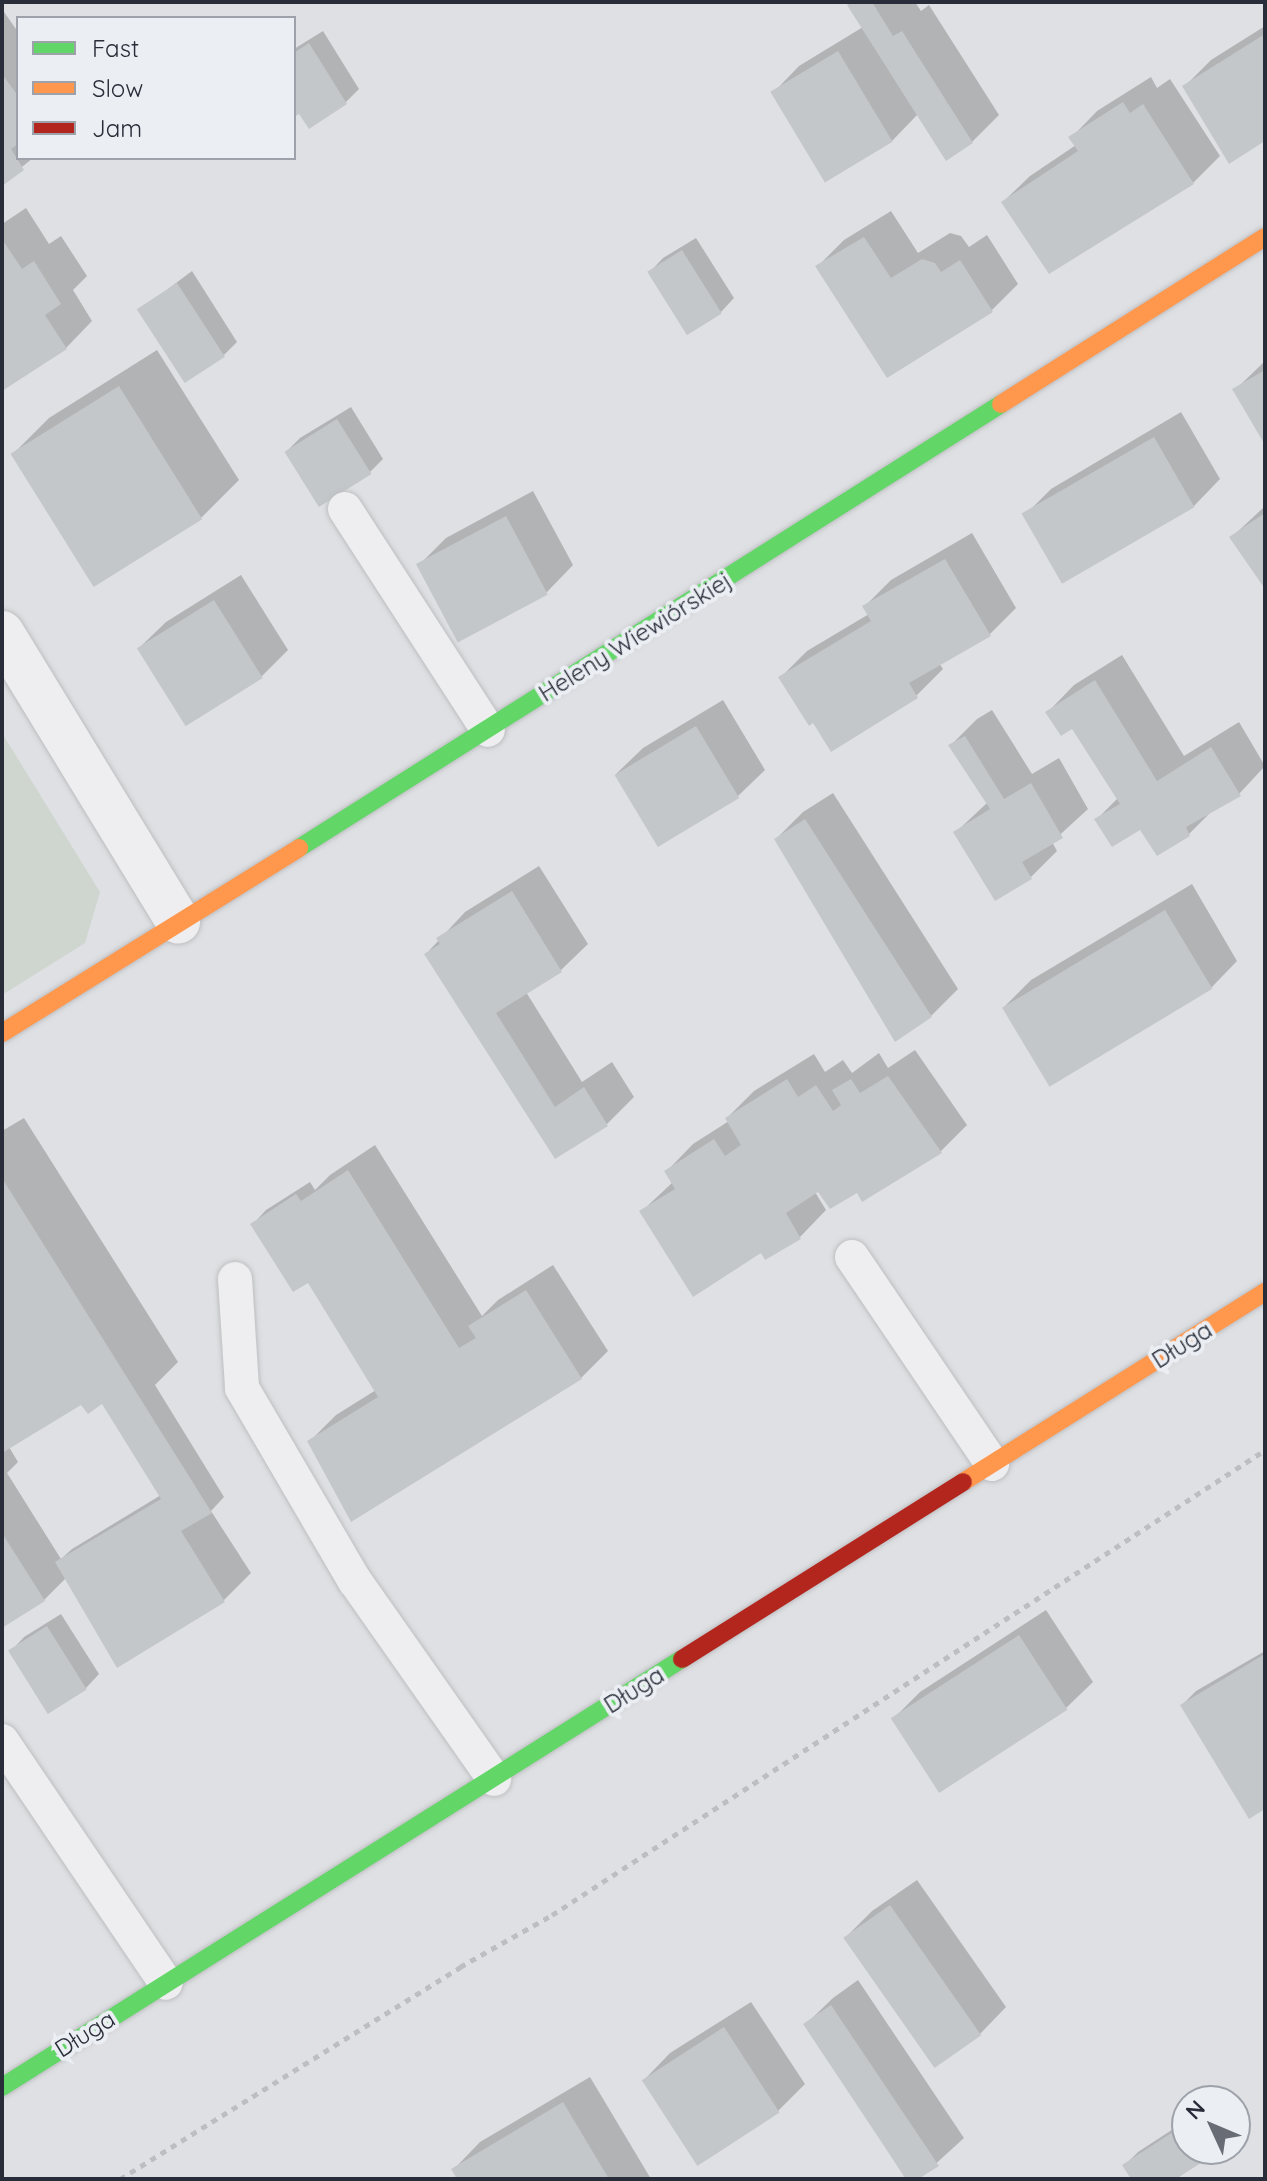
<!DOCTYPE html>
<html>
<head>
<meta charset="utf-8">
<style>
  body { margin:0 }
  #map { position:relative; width:1267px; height:2181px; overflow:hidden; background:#dfe0e3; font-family:Quicksand,sans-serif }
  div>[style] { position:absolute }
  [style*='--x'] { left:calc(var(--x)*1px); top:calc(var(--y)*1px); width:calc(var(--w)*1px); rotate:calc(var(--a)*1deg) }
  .green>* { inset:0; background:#ced6cf }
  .shadow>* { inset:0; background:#0003 }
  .building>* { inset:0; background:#c4c7ca; transform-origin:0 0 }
  .path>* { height:5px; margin-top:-2.5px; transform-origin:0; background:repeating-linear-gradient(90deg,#bdbec2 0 6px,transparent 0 12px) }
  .roads { filter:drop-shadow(0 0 2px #bdbec1) drop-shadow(0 0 2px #bdbec1) }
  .lane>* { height:34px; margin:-17px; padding:0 17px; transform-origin:17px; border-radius:17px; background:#eeeef0 }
  .street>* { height:44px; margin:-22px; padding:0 22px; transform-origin:22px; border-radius:22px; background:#eeeef0 }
  .fast>* { height:18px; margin:-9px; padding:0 9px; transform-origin:9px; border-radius:9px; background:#63d668 }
  .slow>* { height:18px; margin:-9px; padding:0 9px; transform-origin:9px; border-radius:9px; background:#ff974d }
  .jam>* { height:18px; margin:-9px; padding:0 9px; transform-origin:9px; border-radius:9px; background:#b3261e }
  span { translate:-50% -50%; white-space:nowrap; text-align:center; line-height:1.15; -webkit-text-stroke:8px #ebeef3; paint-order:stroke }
  .street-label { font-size:24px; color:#282d39 }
  .frame { position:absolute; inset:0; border:4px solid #282d39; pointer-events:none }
  .legend { position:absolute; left:16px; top:16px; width:280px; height:144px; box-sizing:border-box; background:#ebeef3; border:2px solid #9da1a9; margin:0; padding:10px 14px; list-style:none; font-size:24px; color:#282d39 }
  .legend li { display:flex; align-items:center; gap:16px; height:40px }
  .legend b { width:40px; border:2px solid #9da1a9 }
  .north { position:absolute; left:1171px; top:2085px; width:80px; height:80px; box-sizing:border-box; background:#ebeef3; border:2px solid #9da1a9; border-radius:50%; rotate:314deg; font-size:22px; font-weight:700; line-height:32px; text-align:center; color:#282d39 }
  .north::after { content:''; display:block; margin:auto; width:28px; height:36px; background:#686c74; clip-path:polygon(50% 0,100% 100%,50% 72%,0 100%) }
</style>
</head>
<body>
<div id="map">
  <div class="green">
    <div style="clip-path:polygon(2px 733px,100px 892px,85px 943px,2px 995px)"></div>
  </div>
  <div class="shadow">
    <div style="clip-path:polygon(853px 2px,915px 2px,921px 11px,929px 5px,999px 115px,972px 142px,918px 114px,892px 141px,826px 181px,773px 93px,799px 66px,863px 27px)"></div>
    <div style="clip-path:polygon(2px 9px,18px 32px,18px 158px,33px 158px,2px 183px)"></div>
    <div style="clip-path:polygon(1265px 26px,1265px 139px,1184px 87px,1211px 60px)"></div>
    <div style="clip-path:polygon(323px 31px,359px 89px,346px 102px,294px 114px,294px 49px)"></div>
    <div style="clip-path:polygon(1151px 77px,1157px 88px,1170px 79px,1220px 156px,1193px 183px,1003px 202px,1030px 176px,1076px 145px,1071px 138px,1097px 111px)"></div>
    <div style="clip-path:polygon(26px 208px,49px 244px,61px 236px,87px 276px,73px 290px,92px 321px,66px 348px,2px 389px,2px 224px)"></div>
    <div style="clip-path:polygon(891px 211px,918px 253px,950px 233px,961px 236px,969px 247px,987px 235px,1018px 284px,992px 310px,818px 266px,844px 240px)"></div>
    <div style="clip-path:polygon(696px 238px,734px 298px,721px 312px,650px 272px,663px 258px)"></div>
    <div style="clip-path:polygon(192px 271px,237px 342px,224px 355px,140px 310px)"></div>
    <div style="clip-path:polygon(157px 350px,239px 480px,202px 517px,95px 585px,12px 455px,49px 418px)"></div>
    <div style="clip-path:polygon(1265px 361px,1265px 441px,1235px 390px)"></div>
    <div style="clip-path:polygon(351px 407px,383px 459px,370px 472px,286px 452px,300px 438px)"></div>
    <div style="clip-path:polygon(1181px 412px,1220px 479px,1194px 506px,1025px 515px,1051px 489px)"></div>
    <div style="clip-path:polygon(533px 491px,573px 565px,547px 592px,419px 565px,446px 538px)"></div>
    <div style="clip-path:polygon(1265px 506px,1265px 586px,1232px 537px)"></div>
    <div style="clip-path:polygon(972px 533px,1016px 608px,989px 635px,939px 663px,943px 669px,916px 696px,780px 678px,807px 651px,869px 614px,865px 606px,891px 580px)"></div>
    <div style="clip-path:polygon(241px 575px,288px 650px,261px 677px,139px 648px,166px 622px)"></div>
    <div style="clip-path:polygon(1122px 655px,1184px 756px,1239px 722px,1265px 766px,1239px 794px,1214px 809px,1189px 834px,1097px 819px,1118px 798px,1073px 727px,1048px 712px,1074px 685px)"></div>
    <div style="clip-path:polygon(723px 700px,765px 770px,738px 796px,616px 774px,643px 748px)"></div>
    <div style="clip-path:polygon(992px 710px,1032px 774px,1059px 758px,1088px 809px,1052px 842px,1057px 851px,1031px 877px,955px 833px,988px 802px,951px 745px,977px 719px)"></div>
    <div style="clip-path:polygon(833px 793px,958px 989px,931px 1016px,776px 839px,803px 812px)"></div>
    <div style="clip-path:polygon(539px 866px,588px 944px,561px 970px,526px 992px,582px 1082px,612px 1062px,634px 1097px,607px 1124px,555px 1156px,426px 954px,465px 912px)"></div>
    <div style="clip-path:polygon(1192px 884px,1237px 961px,1211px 988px,1004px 1007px,1031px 980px)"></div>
    <div style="clip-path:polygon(915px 1050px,967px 1125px,940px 1152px,858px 1190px,815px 1192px,826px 1210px,800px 1237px,766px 1257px,762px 1250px,642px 1211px,673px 1182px,667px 1171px,693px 1144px,729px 1121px,727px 1118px,754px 1091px,814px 1054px,825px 1072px,843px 1060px,852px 1073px,879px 1053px,888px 1068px)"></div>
    <div style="clip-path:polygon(evenodd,24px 1118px,178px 1362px,155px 1385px,224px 1497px,211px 1511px,251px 1573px,224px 1600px,117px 1665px,67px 1577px,44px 1600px,2px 1625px,2px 1131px,24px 1118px,82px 1401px,102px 1402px,161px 1495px,72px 1549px,61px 1559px,7px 1473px,18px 1462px,9px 1447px,82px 1401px)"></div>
    <div style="clip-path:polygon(375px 1145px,482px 1316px,498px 1300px,553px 1265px,608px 1351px,581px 1378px,352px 1519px,309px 1442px,336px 1415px,376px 1390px,310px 1283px,253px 1224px,266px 1210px,310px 1182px,315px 1190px,330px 1175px)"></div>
    <div style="clip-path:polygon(1046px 1610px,1093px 1682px,1066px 1708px,940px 1789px,894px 1718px,920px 1692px)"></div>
    <div style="clip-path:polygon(61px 1614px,99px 1674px,86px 1688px,11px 1651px,24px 1637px)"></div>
    <div style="clip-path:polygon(1265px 1651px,1265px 1806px,1182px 1705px,1196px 1691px)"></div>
    <div style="clip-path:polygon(917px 1880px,1006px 2007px,980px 2034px,845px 1938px,872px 1911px)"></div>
    <div style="clip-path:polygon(858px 1980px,964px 2138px,919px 2179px,906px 2179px,806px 2024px,833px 1998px)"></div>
    <div style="clip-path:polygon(751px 2002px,805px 2084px,778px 2111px,644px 2080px,670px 2053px)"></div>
    <div style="clip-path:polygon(590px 2077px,651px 2179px,460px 2179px,454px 2169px,480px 2142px)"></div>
    <div style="clip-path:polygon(1187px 2120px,1187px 2149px,1215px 2149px,1172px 2179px,1134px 2179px,1125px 2165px,1138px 2152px)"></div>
  </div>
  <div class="building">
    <div style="clip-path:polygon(852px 2px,872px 2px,893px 36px,902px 31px,973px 143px,946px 161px,847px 5px)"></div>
    <div style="clip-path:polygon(1265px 34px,1265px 141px,1229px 164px,1182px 86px)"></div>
    <div style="clip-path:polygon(309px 43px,347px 104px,309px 129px,299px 114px,294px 117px,294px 53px)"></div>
    <div style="left:838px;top:51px;width:106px;height:79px;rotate:59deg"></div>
    <div style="clip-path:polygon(2px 74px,18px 96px,18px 144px,11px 149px,24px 170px,2px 186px)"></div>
    <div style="clip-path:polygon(1123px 102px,1130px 113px,1143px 104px,1194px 184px,1049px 274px,1001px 202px,1078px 151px,1068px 137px)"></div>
    <div style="clip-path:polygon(864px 237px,891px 278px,922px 259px,935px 263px,941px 272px,960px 260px,993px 312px,887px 378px,815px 266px)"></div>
    <div style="clip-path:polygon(2px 239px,22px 269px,34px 261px,61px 304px,45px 315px,67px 349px,2px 391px)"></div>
    <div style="left:682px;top:250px;width:75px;height:41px;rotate:58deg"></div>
    <div style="left:177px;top:283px;width:88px;height:48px;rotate:57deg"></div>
    <div style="clip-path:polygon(1265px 370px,1265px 445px,1232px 389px)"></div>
    <div style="left:119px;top:386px;width:157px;height:128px;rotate:58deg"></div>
    <div style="left:337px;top:419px;width:65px;height:62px;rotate:58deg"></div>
    <div style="left:1154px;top:437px;width:81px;height:153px;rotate:60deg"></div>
    <div style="clip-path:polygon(1265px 513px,1265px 589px,1229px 537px)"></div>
    <div style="left:506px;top:516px;width:89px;height:102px;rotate:62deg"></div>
    <div style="clip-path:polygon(945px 559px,991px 636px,909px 683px,918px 698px,831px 752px,813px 723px,809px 726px,778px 677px,871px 621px,862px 606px)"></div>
    <div style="left:214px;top:600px;width:92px;height:91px;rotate:58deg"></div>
    <div style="clip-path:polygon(1095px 680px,1157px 781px,1211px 747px,1241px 796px,1186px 827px,1190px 836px,1157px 856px,1140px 830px,1112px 847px,1094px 819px,1120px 804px,1072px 729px,1061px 736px,1045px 712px)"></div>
    <div style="left:696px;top:726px;width:84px;height:95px;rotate:59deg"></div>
    <div style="clip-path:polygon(965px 736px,1004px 799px,1031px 783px,1063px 838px,1022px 862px,1032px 879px,995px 901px,953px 832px,990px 809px,948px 745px)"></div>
    <div style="clip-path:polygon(805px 819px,932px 1017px,895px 1042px,774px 839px)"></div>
    <div style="clip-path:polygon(512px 891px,562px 972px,496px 1013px,555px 1107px,584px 1087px,608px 1126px,555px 1159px,424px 954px,440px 944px,436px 938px)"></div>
    <div style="left:1165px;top:910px;width:92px;height:190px;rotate:59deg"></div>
    <div style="clip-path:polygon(888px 1076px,942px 1153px,862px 1202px,857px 1193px,830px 1209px,818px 1192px,786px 1213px,801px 1239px,765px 1260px,761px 1253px,693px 1297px,639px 1211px,675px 1189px,664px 1171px,714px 1139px,725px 1156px,741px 1145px,725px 1118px,787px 1079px,798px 1097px,816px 1085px,833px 1111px,841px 1105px,832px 1090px,851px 1079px,860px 1093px)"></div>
    <div style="clip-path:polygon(348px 1170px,459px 1348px,476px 1338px,468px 1326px,526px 1290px,582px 1379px,351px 1522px,307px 1441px,378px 1397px,308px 1283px,293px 1292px,250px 1224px,296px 1194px,301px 1201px)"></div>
    <div style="clip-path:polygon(2px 1178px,212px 1513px,181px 1531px,225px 1602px,117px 1668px,55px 1562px,161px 1499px,102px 1404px,88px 1414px,81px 1405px,2px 1453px)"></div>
    <div style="clip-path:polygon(2px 1533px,45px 1601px,2px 1628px)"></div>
    <div style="left:47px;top:1626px;width:75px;height:46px;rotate:58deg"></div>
    <div style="left:1019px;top:1635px;width:89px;height:153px;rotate:57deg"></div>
    <div style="clip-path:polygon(1265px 1654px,1265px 1809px,1249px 1819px,1180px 1705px)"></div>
    <div style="left:890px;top:1905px;width:159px;height:57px;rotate:55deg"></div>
    <div style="clip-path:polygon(831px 2005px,939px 2166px,918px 2179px,906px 2179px,803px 2024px)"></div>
    <div style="left:724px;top:2027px;width:102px;height:98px;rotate:57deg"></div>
    <div style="clip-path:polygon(563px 2102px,609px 2179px,457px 2179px,451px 2169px)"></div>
    <div style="clip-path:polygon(1187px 2123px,1187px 2149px,1205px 2149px,1210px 2157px,1176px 2179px,1131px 2179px,1122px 2165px)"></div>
  </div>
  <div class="path">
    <div style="--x:120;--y:2179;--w:401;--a:-31.9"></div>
    <div style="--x:460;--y:1967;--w:106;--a:-29.5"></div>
    <div style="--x:552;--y:1915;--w:851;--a:-33.11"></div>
  </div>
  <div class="roads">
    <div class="lane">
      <div style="--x:345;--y:509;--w:263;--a:57.1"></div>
      <div style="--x:852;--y:1257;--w:250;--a:55.9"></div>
      <div style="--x:235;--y:1279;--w:109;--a:86.3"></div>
      <div style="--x:242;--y:1388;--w:224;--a:59.7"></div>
      <div style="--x:355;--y:1581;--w:242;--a:54.9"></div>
      <div style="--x:2;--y:1741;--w:292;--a:55.9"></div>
    </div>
    <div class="street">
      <div style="--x:2;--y:633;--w:338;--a:58.6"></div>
    </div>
    <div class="fast">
      <div style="--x:299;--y:848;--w:831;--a:-32.31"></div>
      <div style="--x:2;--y:2087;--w:803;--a:-32.19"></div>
    </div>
    <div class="slow">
      <div style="--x:1001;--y:404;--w:312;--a:-32.3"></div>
      <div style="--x:2;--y:1033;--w:350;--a:-31.9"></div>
      <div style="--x:963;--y:1482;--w:357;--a:-32.2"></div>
    </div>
    <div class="jam">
      <div style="--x:682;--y:1659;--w:332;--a:-32.2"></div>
    </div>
  </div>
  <div class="street-label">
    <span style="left:635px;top:637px;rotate:-32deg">Heleny Wiewiórskiej</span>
    <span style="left:1182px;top:1345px;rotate:-32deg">Długa</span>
    <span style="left:634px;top:1690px;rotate:-32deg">Długa</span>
    <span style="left:85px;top:2034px;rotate:-32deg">Długa</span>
  </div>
  <div class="frame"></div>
  <ul class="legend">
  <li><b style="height:10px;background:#63d668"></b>Fast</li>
  <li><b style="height:10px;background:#ff974d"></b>Slow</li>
  <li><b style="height:10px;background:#b3261e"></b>Jam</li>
  </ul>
  <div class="north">N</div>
</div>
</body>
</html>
